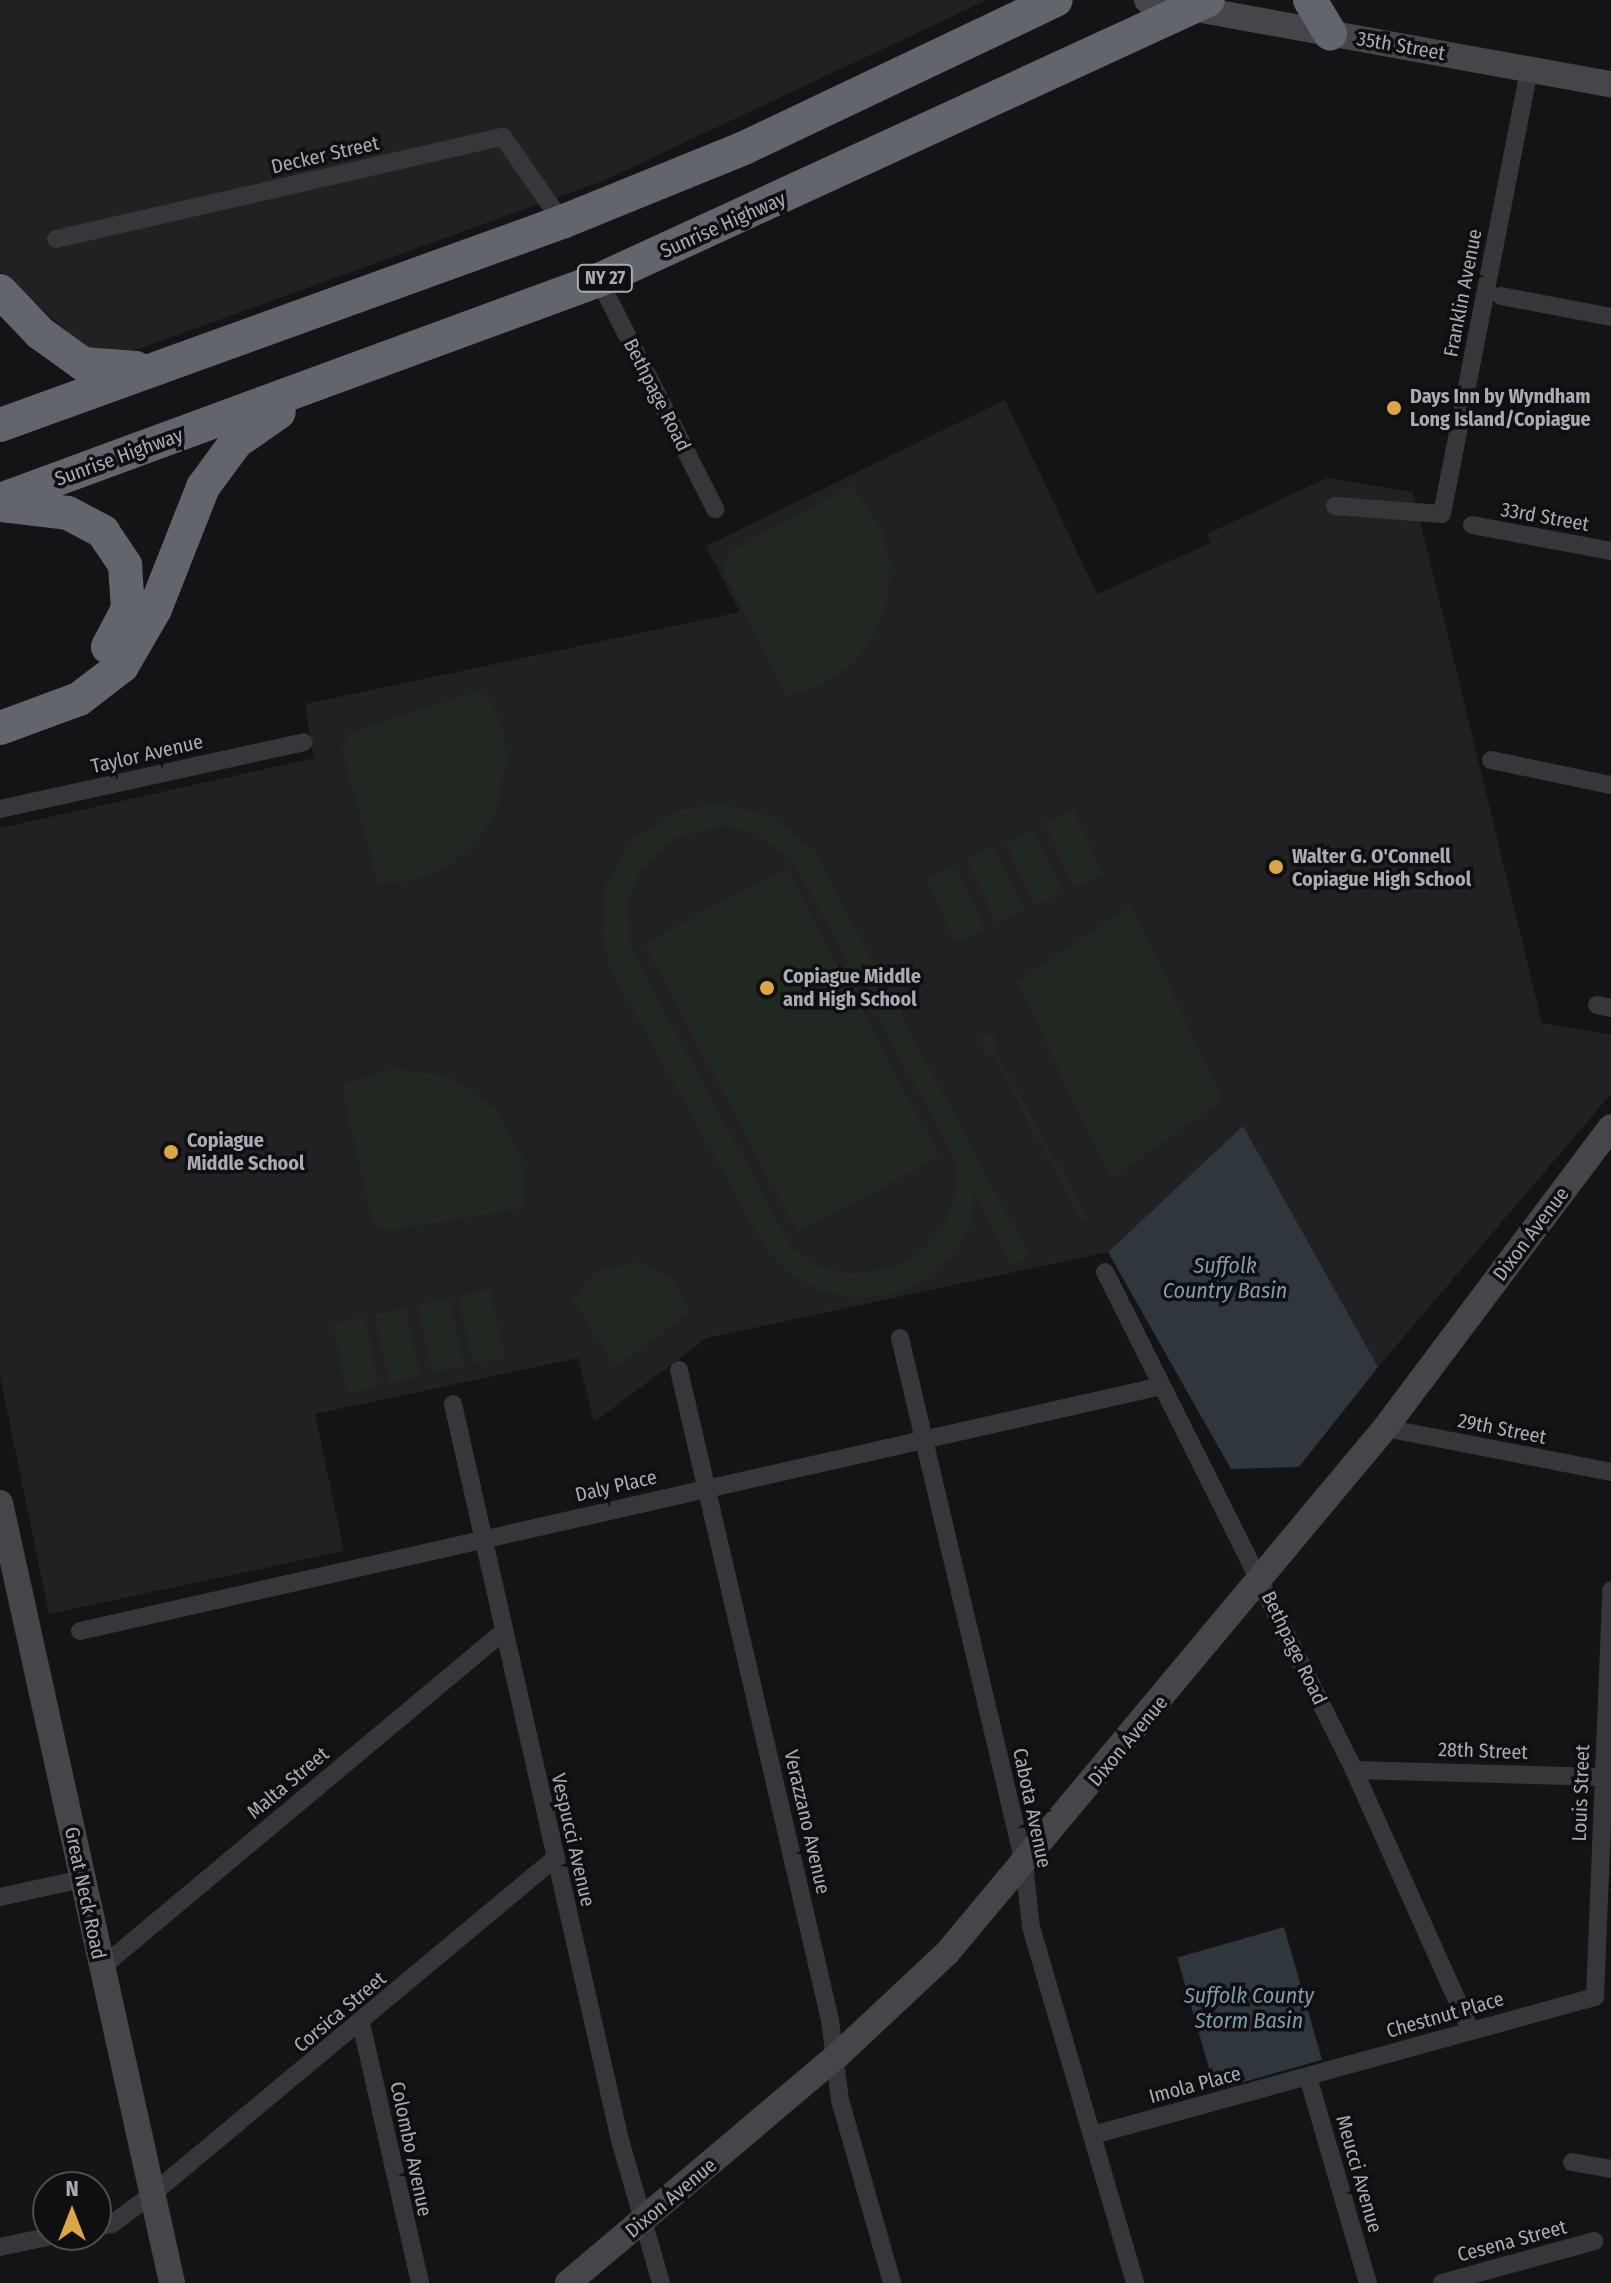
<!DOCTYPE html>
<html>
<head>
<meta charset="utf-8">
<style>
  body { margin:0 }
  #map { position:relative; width:1611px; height:2283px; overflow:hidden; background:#141416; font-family:"Fira Sans Condensed",sans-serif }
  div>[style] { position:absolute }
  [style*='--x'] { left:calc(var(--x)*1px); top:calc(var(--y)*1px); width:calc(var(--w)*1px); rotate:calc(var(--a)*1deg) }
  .built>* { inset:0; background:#212123 }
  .green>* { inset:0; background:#212822; transform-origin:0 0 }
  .water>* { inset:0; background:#2f373d; transform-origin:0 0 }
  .street>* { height:18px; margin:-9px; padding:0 9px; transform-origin:9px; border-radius:9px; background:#36373a }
  .secondary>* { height:26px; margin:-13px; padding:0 13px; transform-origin:13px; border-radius:13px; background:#44464a }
  .highway>* { height:34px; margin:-17px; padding:0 17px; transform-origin:17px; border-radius:17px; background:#62656b }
  .dots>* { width:22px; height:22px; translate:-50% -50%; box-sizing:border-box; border:4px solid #0f0f11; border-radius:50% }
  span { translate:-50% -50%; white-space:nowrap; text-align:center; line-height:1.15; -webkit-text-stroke:7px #0f0f11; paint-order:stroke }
  .shield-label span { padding:2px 6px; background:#0f0f11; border:2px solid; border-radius:6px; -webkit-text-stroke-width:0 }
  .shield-label { font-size:18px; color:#a8acb5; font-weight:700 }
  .street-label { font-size:20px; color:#a8acb5 }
  .poi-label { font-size:20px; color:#a8acb5; font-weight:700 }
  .left { translate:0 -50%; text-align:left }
  .water-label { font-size:22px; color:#839aac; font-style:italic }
  .north { position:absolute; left:32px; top:2171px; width:80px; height:80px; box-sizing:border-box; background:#0f0f11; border:2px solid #4c4e53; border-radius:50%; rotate:0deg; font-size:22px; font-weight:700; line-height:32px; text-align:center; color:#a8acb5 }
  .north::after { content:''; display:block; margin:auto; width:28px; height:36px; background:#dca546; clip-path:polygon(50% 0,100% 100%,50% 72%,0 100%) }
</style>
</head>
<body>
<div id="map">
  <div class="built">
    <div style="clip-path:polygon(0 0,987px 0,603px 181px,130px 352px,85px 348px,0 271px)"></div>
    <div style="clip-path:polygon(1005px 400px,1097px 594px,1210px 543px,1207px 534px,1327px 478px,1413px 492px,1542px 1023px,1611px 1035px,1611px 1094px,1378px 1367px,1243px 1127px,1108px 1252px,707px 1338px,594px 1422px,578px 1358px,315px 1414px,344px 1551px,49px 1614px,0 1376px,0 828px,314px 758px,305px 704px,740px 612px,706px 546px)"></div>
  </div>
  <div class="green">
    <div style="clip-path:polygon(852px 485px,883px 532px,890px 568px,886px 605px,873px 638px,850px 666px,820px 686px,786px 696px,724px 571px,728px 553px)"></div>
    <div style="clip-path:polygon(484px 689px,501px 723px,507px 759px,495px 814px,476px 843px,448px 866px,415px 880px,379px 884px,342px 749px,350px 733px)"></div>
    <div style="clip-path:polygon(evenodd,717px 803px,772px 816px,815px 852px,1029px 1256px,1012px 1266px,975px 1191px,971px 1225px,951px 1257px,922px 1282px,890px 1295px,855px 1298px,821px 1291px,790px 1274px,766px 1249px,611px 970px,602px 936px,607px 883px,634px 838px,680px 810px,717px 803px,723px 826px,755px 833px,793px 861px,956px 1161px,955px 1194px,944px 1225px,924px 1250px,896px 1267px,849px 1274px,818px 1266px,792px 1248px,631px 950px,628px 901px,640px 871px,676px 837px,723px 826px)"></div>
    <div style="left:1073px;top:809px;width:71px;height:32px;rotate:65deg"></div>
    <div style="left:1033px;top:829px;width:70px;height:31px;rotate:64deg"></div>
    <div style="left:994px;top:846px;width:71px;height:31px;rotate:64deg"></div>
    <div style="left:955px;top:866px;width:70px;height:32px;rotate:65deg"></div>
    <div style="left:786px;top:868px;width:327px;height:161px;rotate:62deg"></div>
    <div style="clip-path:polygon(1131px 905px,1223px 1100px,1111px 1179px,1017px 982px)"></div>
    <div style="clip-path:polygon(992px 1032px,998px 1056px,1088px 1219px,1082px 1222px,994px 1057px,987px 1055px,980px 1038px)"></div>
    <div style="clip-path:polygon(395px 1068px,450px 1077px,495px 1108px,521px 1155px,525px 1208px,387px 1231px,372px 1222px,342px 1084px)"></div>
    <div style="clip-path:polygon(637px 1262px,672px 1279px,689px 1313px,616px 1367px,573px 1300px,598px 1270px)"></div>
    <div style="left:490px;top:1289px;width:70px;height:32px;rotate:78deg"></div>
    <div style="left:449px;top:1298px;width:70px;height:32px;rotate:78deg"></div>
    <div style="left:405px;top:1308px;width:70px;height:31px;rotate:78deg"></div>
    <div style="left:364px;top:1317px;width:71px;height:32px;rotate:78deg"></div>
  </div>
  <div class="water">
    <div style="clip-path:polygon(1243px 1126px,1378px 1367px,1299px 1467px,1231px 1469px,1108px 1252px)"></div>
    <div style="left:1284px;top:1927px;width:138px;height:111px;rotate:74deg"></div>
  </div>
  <div class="street">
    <div style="--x:56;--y:239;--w:458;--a:-12.9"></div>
    <div style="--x:503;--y:137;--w:103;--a:55.2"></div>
    <div style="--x:599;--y:280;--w:257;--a:63.1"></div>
    <div style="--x:1501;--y:296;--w:112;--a:10.8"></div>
    <div style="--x:1335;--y:506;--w:107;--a:4.3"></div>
    <div style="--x:1442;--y:514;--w:453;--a:-78.9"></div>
    <div style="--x:1472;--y:525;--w:141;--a:10.6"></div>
    <div style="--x:1491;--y:760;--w:123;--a:11.8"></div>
    <div style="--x:0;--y:809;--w:311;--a:-12.4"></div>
    <div style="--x:1597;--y:1005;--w:14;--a:12"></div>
    <div style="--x:1105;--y:1272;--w:557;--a:63.43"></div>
    <div style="--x:1354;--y:1770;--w:284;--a:65.9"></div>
    <div style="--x:900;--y:1338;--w:539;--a:76.71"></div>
    <div style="--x:1024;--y:1863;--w:64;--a:83.8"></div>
    <div style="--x:1031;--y:1927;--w:371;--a:73.7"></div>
    <div style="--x:679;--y:1370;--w:667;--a:76.92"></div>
    <div style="--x:830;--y:2020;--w:81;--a:82.9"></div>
    <div style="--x:840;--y:2100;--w:190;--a:74.1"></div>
    <div style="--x:453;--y:1404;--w:755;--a:77.22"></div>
    <div style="--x:620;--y:2140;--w:149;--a:74"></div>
    <div style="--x:1385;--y:1428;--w:230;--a:11"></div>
    <div style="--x:80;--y:1631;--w:1109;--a:-12.76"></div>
    <div style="--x:1354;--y:1770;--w:257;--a:1.6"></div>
    <div style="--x:0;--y:1897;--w:84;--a:-12.4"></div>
    <div style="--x:102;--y:1967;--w:523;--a:-39.88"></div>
    <div style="--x:361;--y:2023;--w:267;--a:77.2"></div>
    <div style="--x:1308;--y:2077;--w:215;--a:73.8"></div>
    <div style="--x:1093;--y:2135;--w:521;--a:-15.37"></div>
    <div style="--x:1595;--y:1997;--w:407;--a:-87.7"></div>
    <div style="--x:1572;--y:2162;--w:40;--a:10"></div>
    <div style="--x:96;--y:2227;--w:16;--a:-11"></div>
    <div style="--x:112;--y:2224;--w:49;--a:-36.6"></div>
    <div style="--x:151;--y:2195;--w:525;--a:-39.82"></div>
    <div style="--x:0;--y:2247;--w:58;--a:-11.9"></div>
    <div style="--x:1442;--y:2283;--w:158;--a:-15.4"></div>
  </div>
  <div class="secondary">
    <div style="--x:1147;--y:0;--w:472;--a:10.3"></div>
    <div style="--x:0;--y:1503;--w:799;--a:77.56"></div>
    <div style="--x:568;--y:2283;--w:352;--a:-40.2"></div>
    <div style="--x:837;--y:2056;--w:151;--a:-43.1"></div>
    <div style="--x:947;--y:1953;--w:684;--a:-50.16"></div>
    <div style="--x:1385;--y:1428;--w:376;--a:-53.1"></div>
  </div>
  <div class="highway">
    <div style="--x:1310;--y:0;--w:39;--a:59"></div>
    <div style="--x:0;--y:291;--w:58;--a:46.4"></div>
    <div style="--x:40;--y:333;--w:53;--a:35.8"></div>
    <div style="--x:83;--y:364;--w:53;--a:4.3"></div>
    <div style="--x:0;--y:425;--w:598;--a:-19.86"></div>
    <div style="--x:562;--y:222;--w:196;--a:-22.1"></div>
    <div style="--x:744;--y:148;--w:345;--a:-25.4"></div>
    <div style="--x:0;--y:500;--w:638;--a:-20.17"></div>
    <div style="--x:599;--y:280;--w:670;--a:-24.69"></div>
    <div style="--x:0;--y:505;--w:68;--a:6.7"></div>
    <div style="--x:68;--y:513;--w:40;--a:28"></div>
    <div style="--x:103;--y:532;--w:40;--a:56"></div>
    <div style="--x:125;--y:565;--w:44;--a:86.1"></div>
    <div style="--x:128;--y:609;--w:43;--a:117.8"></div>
    <div style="--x:0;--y:728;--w:84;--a:-20.2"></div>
    <div style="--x:79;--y:699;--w:54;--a:-37.5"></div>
    <div style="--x:122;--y:666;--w:66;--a:-59.9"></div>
    <div style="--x:155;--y:609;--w:131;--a:-68.5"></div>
    <div style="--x:203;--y:487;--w:56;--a:-53.7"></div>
    <div style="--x:236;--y:442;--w:52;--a:-34.9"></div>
  </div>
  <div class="dots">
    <div style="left:1394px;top:408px;background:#dca546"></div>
    <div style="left:1276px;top:867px;background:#dca546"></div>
    <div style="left:767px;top:988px;background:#dca546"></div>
    <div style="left:171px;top:1152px;background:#dca546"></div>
  </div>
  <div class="shield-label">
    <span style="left:605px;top:278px">NY 27</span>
  </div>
  <div class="street-label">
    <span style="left:1401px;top:46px;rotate:10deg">35th Street</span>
    <span style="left:325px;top:155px;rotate:-13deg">Decker Street</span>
    <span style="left:723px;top:225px;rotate:-24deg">Sunrise Highway</span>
    <span style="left:1463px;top:293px;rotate:-79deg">Franklin Avenue</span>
    <span style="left:657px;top:395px;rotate:63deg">Bethpage Road</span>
    <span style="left:119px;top:457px;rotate:-20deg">Sunrise Highway</span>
    <span style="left:1545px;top:517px;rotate:10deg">33rd Street</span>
    <span style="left:147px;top:754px;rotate:-13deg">Taylor Avenue</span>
    <span style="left:1531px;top:1234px;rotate:-53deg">Dixon Avenue</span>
    <span style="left:1502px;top:1429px;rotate:11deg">29th Street</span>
    <span style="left:616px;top:1486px;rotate:-13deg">Daly Place</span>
    <span style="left:1294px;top:1648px;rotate:64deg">Bethpage Road</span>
    <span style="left:1128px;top:1741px;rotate:-50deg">Dixon Avenue</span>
    <span style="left:1483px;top:1751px;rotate:2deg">28th Street</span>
    <span style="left:288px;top:1783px;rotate:-40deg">Malta Street</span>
    <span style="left:1581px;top:1793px;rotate:-88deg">Louis Street</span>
    <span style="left:1032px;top:1808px;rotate:78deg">Cabota Avenue</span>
    <span style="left:807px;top:1822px;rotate:77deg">Verazzano Avenue</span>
    <span style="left:573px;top:1840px;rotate:77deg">Vespucci Avenue</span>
    <span style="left:85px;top:1893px;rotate:78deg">Great Neck Road</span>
    <span style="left:340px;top:2012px;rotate:-40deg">Corsica Street</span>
    <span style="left:1445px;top:2015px;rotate:-16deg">Chestnut Place</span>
    <span style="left:1195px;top:2085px;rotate:-15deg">Imola Place</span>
    <span style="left:411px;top:2149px;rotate:78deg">Colombo Avenue</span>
    <span style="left:1359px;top:2174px;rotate:74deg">Meucci Avenue</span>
    <span style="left:671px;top:2198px;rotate:-40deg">Dixon Avenue</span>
    <span style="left:1512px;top:2241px;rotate:-15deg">Cesena Street</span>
  </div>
  <div class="poi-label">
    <span class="left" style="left:1410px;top:408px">Days Inn by Wyndham<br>Long Island/Copiague</span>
    <span class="left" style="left:1292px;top:868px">Walter G. O'Connell<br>Copiague High School</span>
    <span class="left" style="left:783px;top:988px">Copiague Middle<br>and High School</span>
    <span class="left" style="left:187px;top:1152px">Copiague<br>Middle School</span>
  </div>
  <div class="water-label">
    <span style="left:1225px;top:1278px">Suffolk<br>Country Basin</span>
    <span style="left:1249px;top:2008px">Suffolk County<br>Storm Basin</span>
  </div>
  <div class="north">N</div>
</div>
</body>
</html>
